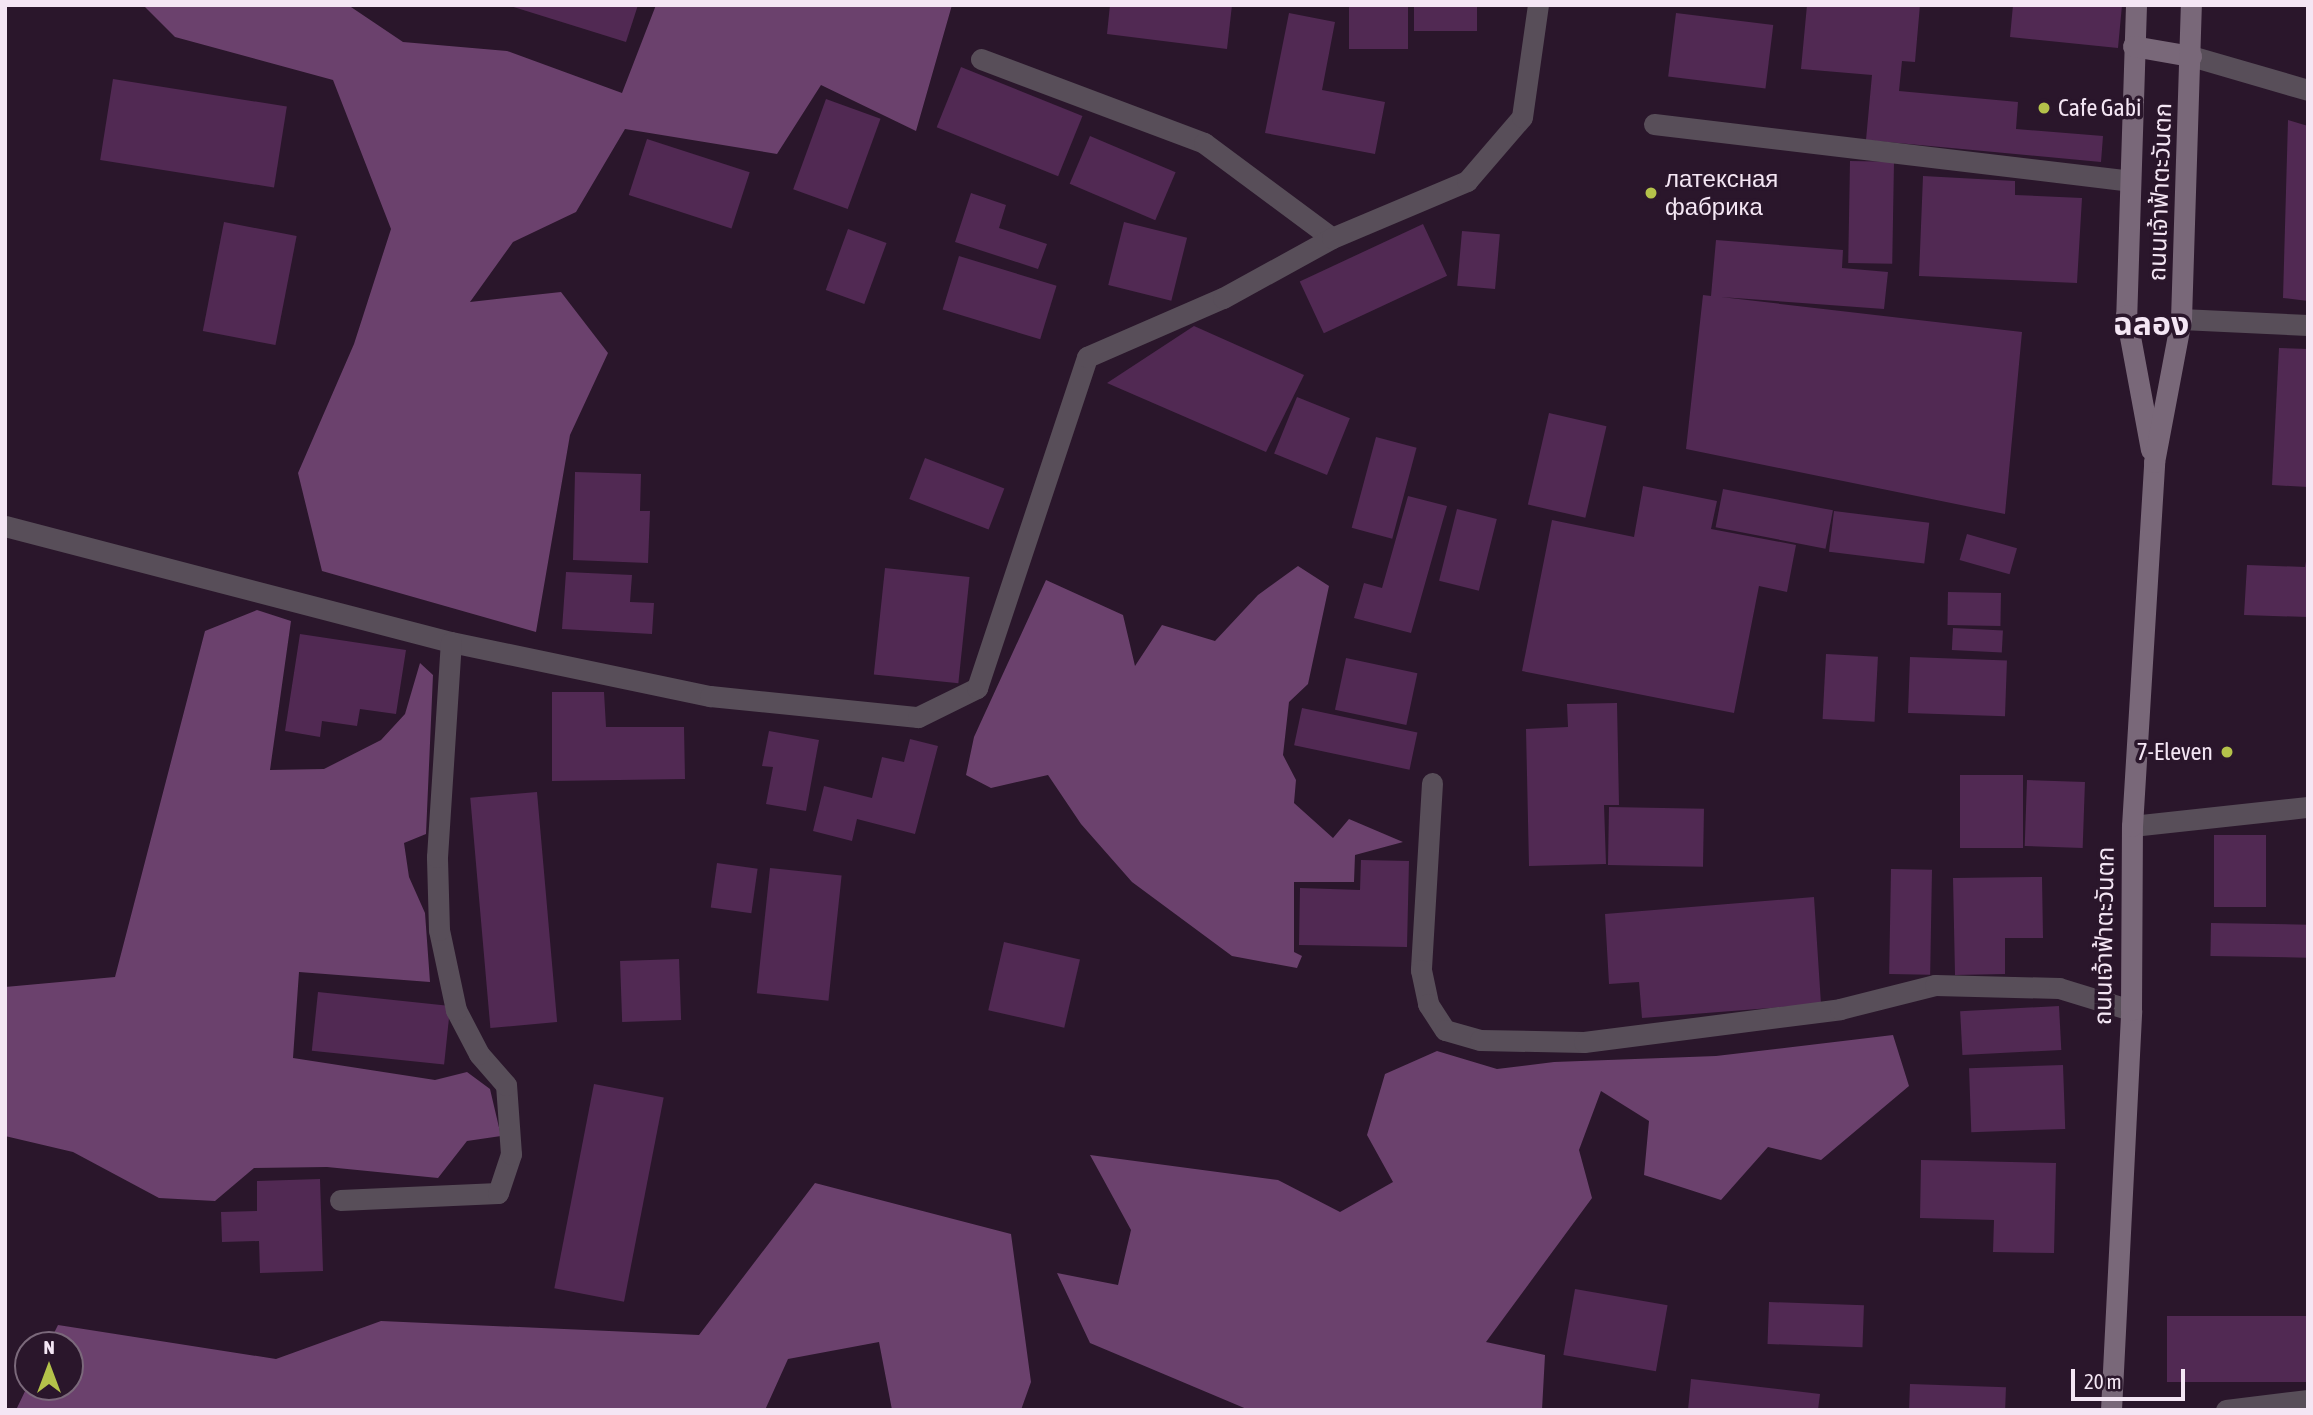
<!DOCTYPE html>
<html>
<head>
<meta charset="utf-8">
<style>
  body { margin:0 }
  #map { position:relative; width:2313px; height:1415px; overflow:hidden; background:#2a162b; font-family:"Asap Condensed","Noto Sans Thai",sans-serif }
  div>[style] { position:absolute }
  [style*='--x'] { left:calc(var(--x)*1px); top:calc(var(--y)*1px); width:calc(var(--w)*1px); rotate:calc(var(--a)*1deg) }
  .forest>* { inset:0; background:#6b416d }
  .building>* { inset:0; background:#512953; transform-origin:0 0 }
  .lane>* { height:21px; margin:-10.5px; padding:0 10.5px; transform-origin:10.5px; border-radius:10.5px; background:#584e59 }
  .street>* { height:21px; margin:-10.5px; padding:0 10.5px; transform-origin:10.5px; border-radius:10.5px; background:#584e59 }
  .secondary>* { height:21px; margin:-10.5px; padding:0 10.5px; transform-origin:10.5px; border-radius:10.5px; background:#796879 }
  .dots>* { width:19px; height:19px; translate:-50% -50%; box-sizing:border-box; border:4px solid #2a162b; border-radius:50% }
  span { translate:-50% -50%; white-space:nowrap; text-align:center; line-height:1.15; -webkit-text-stroke:7px #2a162b; paint-order:stroke }
  .poi-label { font-size:24px; color:#f4e6f4 }
  .left { translate:0 -50%; text-align:left }
  .right { translate:-100% -50%; text-align:right }
  .street-label { font-size:24px; color:#f4e6f4 }
  .district-label { font-size:32px; color:#f4e6f4; font-weight:700 }
  .frame { position:absolute; inset:0; border:7px solid #f4e6f4; pointer-events:none }
  .north { position:absolute; left:14px; top:1331px; width:70px; height:70px; box-sizing:border-box; background:#2a162b; border:2px solid #7b697b; border-radius:50%; rotate:0deg; font-size:19px; font-weight:700; line-height:28px; text-align:center; color:#f4e6f4 }
  .north::after { content:''; display:block; margin:auto; width:24px; height:32px; background:#b4c24a; clip-path:polygon(50% 0,100% 100%,50% 72%,0 100%) }
  .scale { position:absolute; left:2071px; top:1369px; width:114px; height:32px; box-sizing:border-box; border:4px solid #f4e6f4; border-top:0; padding-left:9px; font-size:21px; line-height:24px; white-space:nowrap; color:#f4e6f4; -webkit-text-stroke:5px #2a162b; paint-order:stroke }
</style>
</head>
<body>
<div id="map">
  <div class="forest">
    <div style="clip-path:polygon(143px 5px,348px 5px,403px 42px,507px 51px,622px 93px,656px 5px,952px 5px,916px 131px,821px 85px,777px 154px,625px 129px,576px 212px,513px 242px,470px 302px,561px 292px,608px 353px,570px 435px,536px 632px,322px 571px,298px 473px,354px 344px,391px 229px,333px 80px,175px 37px)"></div>
    <div style="clip-path:polygon(1298px 566px,1329px 586px,1308px 684px,1289px 702px,1283px 755px,1296px 780px,1294px 803px,1333px 838px,1349px 819px,1403px 842px,1355px 855px,1354px 882px,1294px 882px,1294px 952px,1302px 956px,1297px 968px,1232px 956px,1132px 882px,1081px 824px,1048px 775px,991px 788px,966px 775px,974px 737px,1046px 580px,1123px 615px,1135px 666px,1162px 625px,1215px 641px,1258px 595px)"></div>
    <div style="clip-path:polygon(257px 610px,291px 621px,270px 770px,324px 769px,381px 740px,405px 714px,420px 663px,433px 675px,426px 834px,404px 843px,409px 877px,425px 913px,430px 982px,299px 972px,293px 1058px,435px 1080px,467px 1072px,490px 1089px,501px 1136px,467px 1141px,438px 1178px,327px 1167px,254px 1168px,215px 1201px,159px 1198px,73px 1152px,5px 1136px,5px 987px,115px 977px,205px 631px)"></div>
    <div style="clip-path:polygon(1893px 1035px,1909px 1086px,1821px 1160px,1768px 1147px,1721px 1200px,1644px 1175px,1649px 1121px,1601px 1091px,1579px 1150px,1592px 1198px,1486px 1342px,1545px 1355px,1542px 1410px,1249px 1410px,1090px 1343px,1057px 1273px,1118px 1285px,1131px 1230px,1090px 1155px,1278px 1180px,1340px 1212px,1393px 1182px,1367px 1135px,1385px 1074px,1437px 1051px,1497px 1069px,1554px 1062px,1716px 1056px)"></div>
    <div style="clip-path:polygon(815px 1183px,1011px 1234px,1031px 1382px,1021px 1410px,892px 1410px,879px 1342px,788px 1359px,765px 1410px,16px 1410px,28px 1385px,70px 1387px,70px 1345px,48px 1345px,58px 1325px,276px 1359px,381px 1321px,699px 1335px)"></div>
  </div>
  <div class="building">
    <div style="clip-path:polygon(507px 5px,638px 5px,626px 42px)"></div>
    <div style="clip-path:polygon(1110px 5px,1232px 5px,1227px 49px,1107px 34px)"></div>
    <div style="left:1349px;top:5px;width:59px;height:44px"></div>
    <div style="left:1414px;top:5px;width:63px;height:26px"></div>
    <div style="clip-path:polygon(1807px 5px,1920px 5px,1915px 62px,1902px 61px,1899px 91px,2018px 102px,2016px 129px,2103px 136px,2101px 162px,1866px 140px,1872px 75px,1801px 69px)"></div>
    <div style="clip-path:polygon(2013px 5px,2122px 5px,2118px 48px,2010px 37px)"></div>
    <div style="clip-path:polygon(1289px 13px,1335px 22px,1322px 90px,1385px 102px,1375px 154px,1265px 133px)"></div>
    <div style="left:1676px;top:13px;width:98px;height:64px;rotate:7deg"></div>
    <div style="left:961px;top:67px;width:131px;height:65px;rotate:22deg"></div>
    <div style="left:113px;top:79px;width:176px;height:82px;rotate:9deg"></div>
    <div style="left:826px;top:99px;width:58px;height:96px;rotate:20deg"></div>
    <div style="clip-path:polygon(2288px 120px,2308px 126px,2308px 301px,2283px 298px)"></div>
    <div style="left:1090px;top:136px;width:93px;height:52px;rotate:23deg"></div>
    <div style="left:647px;top:139px;width:108px;height:59px;rotate:18deg"></div>
    <div style="left:1850px;top:161px;width:44px;height:102px;rotate:1deg"></div>
    <div style="clip-path:polygon(1923px 176px,2015px 181px,2015px 195px,2082px 198px,2077px 283px,1919px 276px)"></div>
    <div style="clip-path:polygon(971px 193px,1006px 205px,999px 228px,1047px 244px,1038px 269px,955px 242px)"></div>
    <div style="left:224px;top:222px;width:74px;height:111px;rotate:11deg"></div>
    <div style="left:1124px;top:222px;width:65px;height:65px;rotate:14deg"></div>
    <div style="left:1423px;top:224px;width:57px;height:136px;rotate:65deg"></div>
    <div style="left:848px;top:229px;width:41px;height:65px;rotate:20deg"></div>
    <div style="left:1462px;top:231px;width:38px;height:55px;rotate:5deg"></div>
    <div style="clip-path:polygon(1716px 240px,1843px 250px,1842px 268px,1888px 272px,1884px 309px,1721px 297px,2022px 332px,2005px 514px,1686px 449px,1703px 295px,1711px 296px)"></div>
    <div style="left:959px;top:256px;width:102px;height:56px;rotate:17deg"></div>
    <div style="clip-path:polygon(1194px 326px,1304px 375px,1266px 452px,1107px 383px)"></div>
    <div style="clip-path:polygon(2279px 348px,2308px 349px,2308px 487px,2272px 485px)"></div>
    <div style="left:1297px;top:397px;width:57px;height:61px;rotate:22deg"></div>
    <div style="left:1549px;top:413px;width:59px;height:94px;rotate:13deg"></div>
    <div style="left:1376px;top:437px;width:42px;height:94px;rotate:15deg"></div>
    <div style="left:925px;top:458px;width:85px;height:44px;rotate:21deg"></div>
    <div style="clip-path:polygon(575px 472px,641px 474px,640px 511px,650px 511px,648px 563px,573px 560px)"></div>
    <div style="clip-path:polygon(1643px 486px,1717px 501px,1711px 529px,1796px 545px,1787px 592px,1759px 586px,1734px 713px,1522px 671px,1552px 520px,1634px 537px)"></div>
    <div style="left:1723px;top:489px;width:112px;height:39px;rotate:11deg"></div>
    <div style="clip-path:polygon(1408px 496px,1447px 506px,1411px 633px,1354px 618px,1364px 583px,1382px 588px)"></div>
    <div style="left:1457px;top:509px;width:41px;height:74px;rotate:14deg"></div>
    <div style="left:1834px;top:511px;width:96px;height:41px;rotate:7deg"></div>
    <div style="left:1967px;top:534px;width:52px;height:27px;rotate:16deg"></div>
    <div style="clip-path:polygon(2306px 561px,2308px 617px,2244px 615px,2247px 565px,2305px 567px)"></div>
    <div style="left:885px;top:568px;width:85px;height:107px;rotate:6deg"></div>
    <div style="clip-path:polygon(566px 572px,632px 575px,630px 602px,654px 603px,652px 634px,562px 629px)"></div>
    <div style="left:1948px;top:592px;width:53px;height:33px;rotate:1deg"></div>
    <div style="left:1953px;top:628px;width:50px;height:22px;rotate:3deg"></div>
    <div style="clip-path:polygon(300px 634px,406px 650px,396px 714px,360px 709px,357px 726px,322px 721px,320px 737px,285px 731px)"></div>
    <div style="left:1826px;top:654px;width:52px;height:65px;rotate:3deg"></div>
    <div style="left:1910px;top:657px;width:97px;height:56px;rotate:2deg"></div>
    <div style="left:1346px;top:658px;width:73px;height:53px;rotate:12deg"></div>
    <div style="clip-path:polygon(552px 692px,604px 692px,606px 727px,684px 727px,685px 779px,552px 781px)"></div>
    <div style="clip-path:polygon(1617px 703px,1619px 805px,1604px 805px,1606px 864px,1529px 866px,1526px 729px,1568px 727px,1567px 704px)"></div>
    <div style="left:1302px;top:708px;width:118px;height:38px;rotate:12deg"></div>
    <div style="clip-path:polygon(769px 731px,819px 740px,806px 811px,766px 804px,773px 767px,762px 766px)"></div>
    <div style="clip-path:polygon(910px 739px,938px 746px,915px 834px,857px 819px,852px 841px,813px 831px,824px 786px,872px 798px,882px 757px,904px 762px)"></div>
    <div style="left:2023px;top:775px;width:73px;height:63px;rotate:90deg"></div>
    <div style="left:2027px;top:780px;width:58px;height:66px;rotate:2deg"></div>
    <div style="left:537px;top:792px;width:231px;height:67px;rotate:85deg"></div>
    <div style="left:1609px;top:807px;width:95px;height:58px;rotate:1deg"></div>
    <div style="left:2214px;top:835px;width:52px;height:72px"></div>
    <div style="clip-path:polygon(1361px 860px,1409px 861px,1407px 947px,1299px 945px,1300px 888px,1360px 890px)"></div>
    <div style="left:717px;top:863px;width:41px;height:45px;rotate:8deg"></div>
    <div style="left:770px;top:868px;width:72px;height:126px;rotate:6deg"></div>
    <div style="left:1891px;top:869px;width:41px;height:105px;rotate:1deg"></div>
    <div style="clip-path:polygon(2042px 877px,2043px 938px,2005px 938px,2005px 974px,1955px 975px,1953px 878px)"></div>
    <div style="clip-path:polygon(1814px 897px,1821px 1004px,1642px 1018px,1639px 982px,1609px 984px,1605px 914px)"></div>
    <div style="left:2211px;top:923px;width:97px;height:33px;rotate:1deg"></div>
    <div style="left:1004px;top:942px;width:78px;height:70px;rotate:13deg"></div>
    <div style="left:679px;top:959px;width:61px;height:59px;rotate:88deg"></div>
    <div style="left:318px;top:992px;width:133px;height:59px;rotate:6deg"></div>
    <div style="left:2059px;top:1006px;width:44px;height:99px;rotate:87deg"></div>
    <div style="left:2063px;top:1065px;width:64px;height:94px;rotate:88deg"></div>
    <div style="left:594px;top:1084px;width:71px;height:208px;rotate:11deg"></div>
    <div style="clip-path:polygon(1921px 1160px,2056px 1163px,2054px 1253px,1993px 1252px,1994px 1220px,1920px 1218px)"></div>
    <div style="clip-path:polygon(320px 1179px,323px 1271px,260px 1273px,259px 1241px,222px 1242px,221px 1212px,257px 1211px,257px 1181px)"></div>
    <div style="left:1575px;top:1289px;width:94px;height:67px;rotate:10deg"></div>
    <div style="left:1769px;top:1302px;width:95px;height:42px;rotate:2deg"></div>
    <div style="left:2308px;top:1316px;width:66px;height:141px;rotate:90deg"></div>
    <div style="clip-path:polygon(1691px 1379px,1820px 1394px,1818px 1410px,1688px 1410px)"></div>
    <div style="left:1910px;top:1384px;width:96px;height:26px;rotate:2deg"></div>
  </div>
  <div class="lane">
    <div style="--x:2191;--y:56;--w:122;--a:16.2"></div>
    <div style="--x:1654;--y:124;--w:479;--a:6.8"></div>
    <div style="--x:2181;--y:319;--w:127;--a:2.7"></div>
    <div style="--x:2226;--y:1410;--w:83;--a:-7"></div>
  </div>
  <div class="street">
    <div style="--x:981;--y:59;--w:238;--a:20.6"></div>
    <div style="--x:1204;--y:143;--w:159;--a:36.6"></div>
    <div style="--x:5;--y:526;--w:461;--a:14.6"></div>
    <div style="--x:451;--y:642;--w:265;--a:11.8"></div>
    <div style="--x:710;--y:696;--w:209;--a:5.8"></div>
    <div style="--x:918;--y:717;--w:66;--a:-26.2"></div>
    <div style="--x:977;--y:688;--w:349;--a:-71.6"></div>
    <div style="--x:1087;--y:357;--w:148;--a:-23.5"></div>
    <div style="--x:1223;--y:298;--w:124;--a:-28.8"></div>
    <div style="--x:1332;--y:238;--w:147;--a:-22.9"></div>
    <div style="--x:1467;--y:181;--w:84;--a:-49.3"></div>
    <div style="--x:1522;--y:117;--w:113;--a:-81.9"></div>
    <div style="--x:1432;--y:783;--w:187;--a:93.4"></div>
    <div style="--x:1421;--y:970;--w:35;--a:78"></div>
    <div style="--x:1428;--y:1004;--w:31;--a:57"></div>
    <div style="--x:1445;--y:1030;--w:36;--a:16"></div>
    <div style="--x:1480;--y:1040;--w:104;--a:1.1"></div>
    <div style="--x:1584;--y:1042;--w:258;--a:-7.3"></div>
    <div style="--x:1840;--y:1009;--w:98;--a:-14.2"></div>
    <div style="--x:1935;--y:985;--w:124;--a:1.4"></div>
    <div style="--x:2059;--y:988;--w:75;--a:17"></div>
    <div style="--x:2132;--y:826;--w:177;--a:-6.2"></div>
    <div style="--x:340;--y:1200;--w:158;--a:-2.5"></div>
    <div style="--x:498;--y:1193;--w:41;--a:-71.6"></div>
    <div style="--x:511;--y:1154;--w:69;--a:-94.1"></div>
    <div style="--x:506;--y:1085;--w:41;--a:-131.1"></div>
    <div style="--x:479;--y:1054;--w:50;--a:-117.6"></div>
    <div style="--x:456;--y:1010;--w:82;--a:-102"></div>
    <div style="--x:439;--y:930;--w:73;--a:-91.6"></div>
    <div style="--x:437;--y:857;--w:215;--a:-86.3"></div>
  </div>
  <div class="secondary">
    <div style="--x:2136;--y:5;--w:310;--a:91.8"></div>
    <div style="--x:2126;--y:315;--w:137;--a:79.5"></div>
    <div style="--x:2133;--y:46;--w:59;--a:9.8"></div>
    <div style="--x:2111;--y:1410;--w:400;--a:-87.1"></div>
    <div style="--x:2131;--y:1010;--w:184;--a:-89.7"></div>
    <div style="--x:2132;--y:826;--w:365;--a:-86.5"></div>
    <div style="--x:2154;--y:462;--w:146;--a:-79.3"></div>
    <div style="--x:2181;--y:319;--w:314;--a:-88.2"></div>
  </div>
  <div class="dots">
    <div style="left:2044px;top:108px;background:#b4c24a"></div>
    <div style="left:1651px;top:193px;background:#b4c24a"></div>
    <div style="left:2227px;top:752px;background:#b4c24a"></div>
  </div>
  <div class="poi-label">
    <span class="left" style="left:2058px;top:108px">Cafe Gabi</span>
    <span class="left" style="left:1665px;top:193px">латексная<br>фабрика</span>
    <span class="right" style="left:2213px;top:752px">7-Eleven</span>
  </div>
  <div class="street-label">
    <span style="left:2160px;top:192px;rotate:-88deg">ถนนเจ้าฟ้าตะวันตก</span>
    <span style="left:2104px;top:936px;rotate:-89deg">ถนนเจ้าฟ้าตะวันตก</span>
  </div>
  <div class="district-label">
    <span style="left:2151px;top:324px">ฉลอง</span>
  </div>
  <div class="frame"></div>
  <div class="north">N</div>
  <div class="scale">20 m</div>
</div>
</body>
</html>
